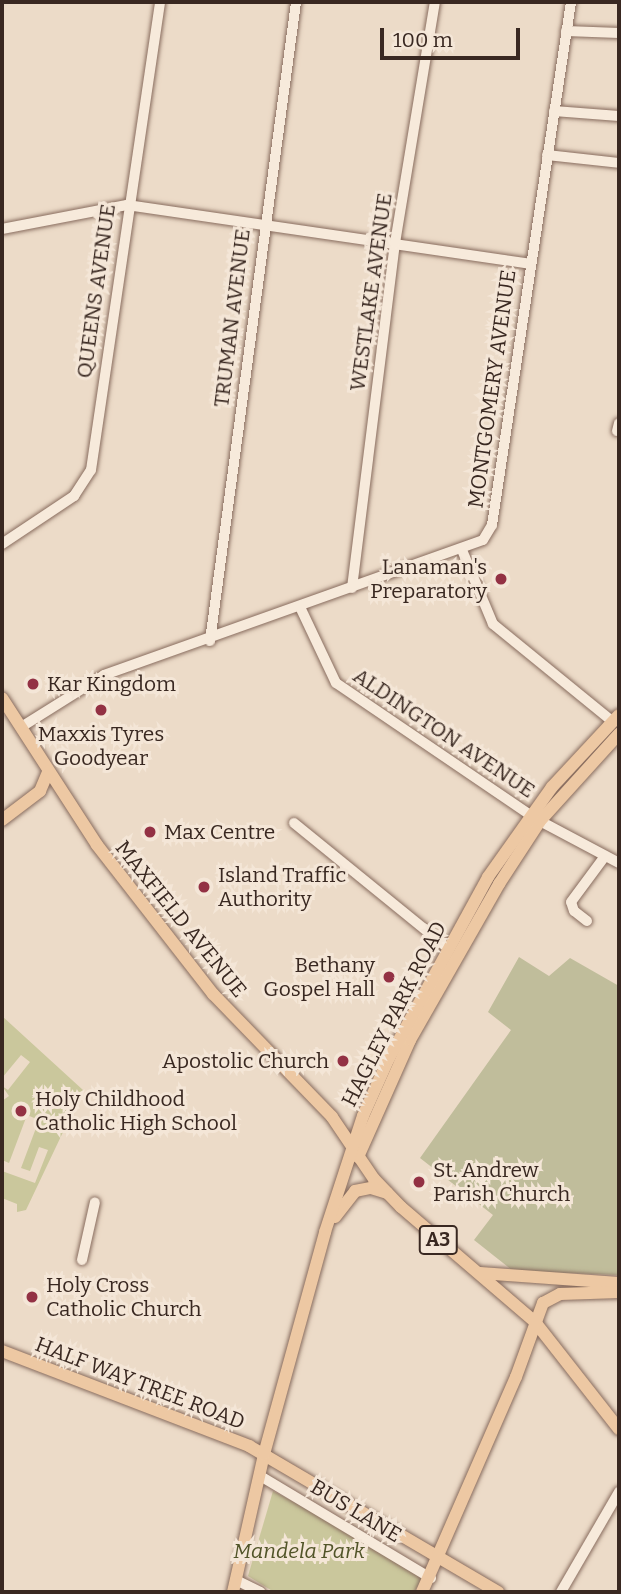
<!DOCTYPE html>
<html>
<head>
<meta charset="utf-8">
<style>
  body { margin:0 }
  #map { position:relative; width:621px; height:1594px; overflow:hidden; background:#ecdbc8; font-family:Bitter,serif }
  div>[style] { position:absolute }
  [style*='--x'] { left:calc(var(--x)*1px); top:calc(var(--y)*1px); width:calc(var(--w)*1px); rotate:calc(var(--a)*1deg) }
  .green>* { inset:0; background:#cac79c }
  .cemetery>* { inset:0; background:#c0bd9b }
  .roads { filter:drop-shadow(0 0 2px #886c5e) drop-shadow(0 0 2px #886c5e) }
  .minor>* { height:10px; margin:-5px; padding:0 5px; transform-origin:5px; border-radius:5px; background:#f7eadb }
  .major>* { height:12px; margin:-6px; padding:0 6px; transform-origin:6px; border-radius:6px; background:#edc8a3 }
  .dots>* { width:19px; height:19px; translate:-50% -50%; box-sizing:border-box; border:4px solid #f4e6d7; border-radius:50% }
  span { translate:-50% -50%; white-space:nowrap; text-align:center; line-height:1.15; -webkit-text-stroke:6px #f4e6d7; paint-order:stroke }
  .shield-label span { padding:2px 5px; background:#f4e6d7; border:2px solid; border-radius:5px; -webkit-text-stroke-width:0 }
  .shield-label { font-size:19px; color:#392821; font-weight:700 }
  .street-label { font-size:21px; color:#392821 }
  .poi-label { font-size:21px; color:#392821 }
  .right { translate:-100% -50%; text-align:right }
  .left { translate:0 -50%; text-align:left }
  .park-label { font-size:21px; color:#515428; font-style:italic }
  .frame { position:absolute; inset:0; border:4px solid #392821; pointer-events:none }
  .scale { position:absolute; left:380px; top:28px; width:140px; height:32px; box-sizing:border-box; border:4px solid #392821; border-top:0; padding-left:9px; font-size:21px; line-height:24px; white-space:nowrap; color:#392821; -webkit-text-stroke:5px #f4e6d7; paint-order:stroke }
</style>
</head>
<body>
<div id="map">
  <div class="green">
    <div style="clip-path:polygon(2px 1016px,83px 1090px,26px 1210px,17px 1212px,17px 1204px,2px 1198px,2px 1171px,35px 1183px,48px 1150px,39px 1147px,30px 1171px,21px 1168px,39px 1120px,27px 1115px,9px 1163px,2px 1160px,2px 1101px,9px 1096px,2px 1086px,8px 1090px,30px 1062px,21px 1055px,2px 1078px)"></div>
    <div style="clip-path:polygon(273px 1491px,326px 1519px,423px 1578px,414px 1592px,274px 1592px,248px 1576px)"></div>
  </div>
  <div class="cemetery">
    <div style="clip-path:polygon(519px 957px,549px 976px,570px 958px,619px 986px,619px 1275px,513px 1271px,474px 1240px,493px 1215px,420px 1158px,511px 1030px,488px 1012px)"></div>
  </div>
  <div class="roads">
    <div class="minor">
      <div style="--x:566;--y:31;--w:53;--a:2.2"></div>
      <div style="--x:554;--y:111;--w:65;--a:4.4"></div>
      <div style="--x:547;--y:155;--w:72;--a:6.3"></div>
      <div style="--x:2;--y:229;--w:127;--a:-10.9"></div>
      <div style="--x:127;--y:205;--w:407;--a:8.3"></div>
      <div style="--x:617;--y:431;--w:8;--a:-76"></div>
      <div style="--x:2;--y:544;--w:87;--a:-33.7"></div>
      <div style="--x:74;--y:496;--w:31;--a:-57"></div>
      <div style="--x:91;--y:470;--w:473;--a:-81.6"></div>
      <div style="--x:462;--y:550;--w:80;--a:67.3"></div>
      <div style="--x:493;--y:624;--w:155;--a:39.2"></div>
      <div style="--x:352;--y:588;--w:348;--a:-82.9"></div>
      <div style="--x:395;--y:243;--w:244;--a:-80.6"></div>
      <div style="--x:300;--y:607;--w:84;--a:64.7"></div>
      <div style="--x:336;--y:683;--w:235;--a:34.2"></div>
      <div style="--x:210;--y:641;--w:645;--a:-82.33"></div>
      <div style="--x:26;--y:724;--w:92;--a:-32.1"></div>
      <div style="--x:104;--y:675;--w:402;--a:-19.6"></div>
      <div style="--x:483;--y:540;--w:17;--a:-59"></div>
      <div style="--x:492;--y:525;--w:529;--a:-81.41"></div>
      <div style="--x:540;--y:821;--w:89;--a:28"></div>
      <div style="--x:294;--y:823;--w:198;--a:39.1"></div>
      <div style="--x:587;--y:921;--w:16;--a:-142"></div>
      <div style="--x:574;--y:911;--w:9;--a:-108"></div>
      <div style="--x:571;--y:902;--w:57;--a:-53.5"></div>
      <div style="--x:82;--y:1260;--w:59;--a:-77.4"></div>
      <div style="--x:262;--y:1477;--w:197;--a:30.9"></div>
      <div style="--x:238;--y:1581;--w:25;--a:26"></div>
      <div style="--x:561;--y:1592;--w:116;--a:-59.9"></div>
    </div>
    <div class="major">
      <div style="--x:2;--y:698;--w:175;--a:57.1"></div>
      <div style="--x:97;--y:845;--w:189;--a:52.1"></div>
      <div style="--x:213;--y:994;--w:171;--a:45.9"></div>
      <div style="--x:332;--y:1117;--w:75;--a:55.9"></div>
      <div style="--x:374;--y:1179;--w:39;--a:46"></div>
      <div style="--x:401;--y:1207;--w:177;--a:40.6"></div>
      <div style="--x:535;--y:1322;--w:136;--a:51.9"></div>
      <div style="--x:2;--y:820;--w:48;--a:-37.3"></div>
      <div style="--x:40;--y:791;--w:21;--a:-67"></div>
      <div style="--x:358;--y:1157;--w:128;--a:-66"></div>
      <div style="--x:410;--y:1040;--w:180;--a:-60.3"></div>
      <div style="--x:499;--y:884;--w:75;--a:-56.9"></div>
      <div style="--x:540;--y:821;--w:118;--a:-47.8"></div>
      <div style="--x:335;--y:1217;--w:33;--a:-52"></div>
      <div style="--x:355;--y:1191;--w:16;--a:-11"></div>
      <div style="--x:371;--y:1188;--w:17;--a:17"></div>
      <div style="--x:480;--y:1273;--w:139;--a:4.1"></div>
      <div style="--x:2;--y:1351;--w:265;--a:21"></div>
      <div style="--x:249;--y:1446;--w:289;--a:30.4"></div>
      <div style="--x:233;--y:1592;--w:141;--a:-77.3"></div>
      <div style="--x:264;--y:1454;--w:230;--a:-74.6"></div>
      <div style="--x:325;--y:1232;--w:122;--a:-71.9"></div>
      <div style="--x:363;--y:1116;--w:64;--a:-65.9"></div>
      <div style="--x:389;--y:1058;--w:206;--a:-61.3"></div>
      <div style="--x:488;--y:877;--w:110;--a:-54.6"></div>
      <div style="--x:552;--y:787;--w:98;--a:-47.1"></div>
      <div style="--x:422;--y:1592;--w:235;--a:-66.4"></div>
      <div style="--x:516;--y:1377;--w:79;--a:-70"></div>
      <div style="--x:543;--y:1303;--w:19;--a:-28"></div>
      <div style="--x:560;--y:1294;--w:59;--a:-1.9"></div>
    </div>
  </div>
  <div class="dots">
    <div style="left:501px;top:579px;background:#933144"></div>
    <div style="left:33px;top:684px;background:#933144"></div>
    <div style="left:101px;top:710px;background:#933144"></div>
    <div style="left:150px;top:832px;background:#933144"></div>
    <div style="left:204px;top:887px;background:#933144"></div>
    <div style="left:389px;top:977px;background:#933144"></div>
    <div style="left:343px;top:1061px;background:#933144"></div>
    <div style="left:21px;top:1111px;background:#933144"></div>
    <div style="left:419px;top:1182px;background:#933144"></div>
    <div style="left:32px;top:1297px;background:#933144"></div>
  </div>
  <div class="shield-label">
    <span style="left:438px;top:1240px">A3</span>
  </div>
  <div class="street-label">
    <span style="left:96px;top:291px;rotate:-82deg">QUEENS AVENUE</span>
    <span style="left:371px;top:292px;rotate:-82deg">WESTLAKE AVENUE</span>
    <span style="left:232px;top:318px;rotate:-83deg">TRUMAN AVENUE</span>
    <span style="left:492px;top:389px;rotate:-82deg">MONTGOMERY AVENUE</span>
    <span style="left:444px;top:733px;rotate:34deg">ALDINGTON AVENUE</span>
    <span style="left:181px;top:919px;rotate:51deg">MAXFIELD AVENUE</span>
    <span style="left:394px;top:1014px;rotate:-63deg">HAGLEY PARK ROAD</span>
    <span style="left:140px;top:1383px;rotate:21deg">HALF WAY TREE ROAD</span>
    <span style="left:356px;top:1511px;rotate:31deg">BUS LANE</span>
  </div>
  <div class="poi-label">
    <span class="right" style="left:487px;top:579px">Lanaman's<br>Preparatory</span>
    <span class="left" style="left:47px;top:684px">Kar Kingdom</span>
    <span style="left:101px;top:746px">Maxxis Tyres<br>Goodyear</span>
    <span class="left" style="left:164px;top:832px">Max Centre</span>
    <span class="left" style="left:218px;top:887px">Island Traffic<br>Authority</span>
    <span class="right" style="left:375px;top:977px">Bethany<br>Gospel Hall</span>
    <span class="right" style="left:329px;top:1061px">Apostolic Church</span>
    <span class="left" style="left:35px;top:1111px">Holy Childhood<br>Catholic High School</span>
    <span class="left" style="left:433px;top:1182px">St. Andrew<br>Parish Church</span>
    <span class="left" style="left:46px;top:1297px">Holy Cross<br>Catholic Church</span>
  </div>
  <div class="park-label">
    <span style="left:299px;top:1551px">Mandela Park</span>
  </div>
  <div class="frame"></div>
  <div class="scale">100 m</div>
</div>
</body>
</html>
